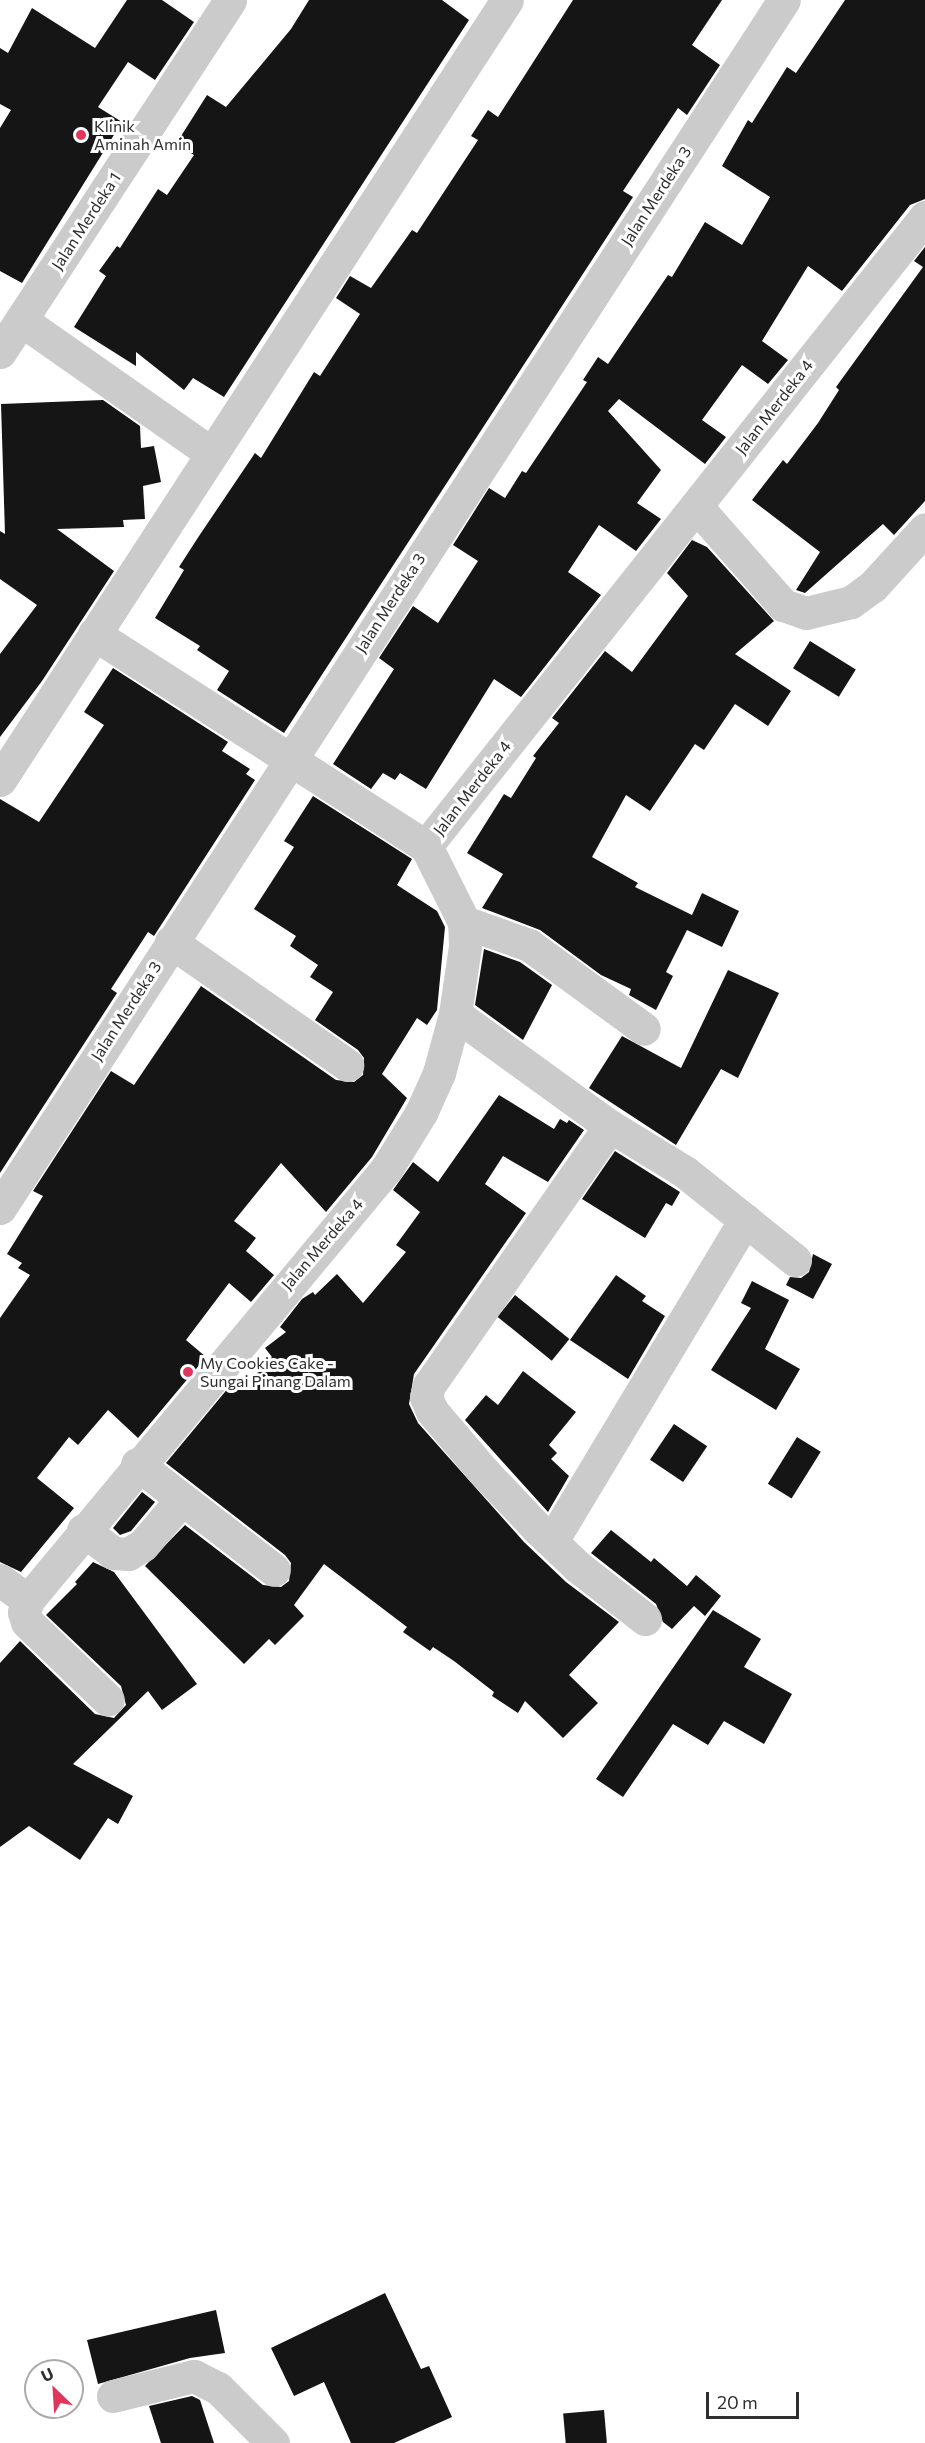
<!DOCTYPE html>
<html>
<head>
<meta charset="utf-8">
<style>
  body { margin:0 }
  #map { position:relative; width:925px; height:2443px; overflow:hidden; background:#fff; font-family:Commissioner,sans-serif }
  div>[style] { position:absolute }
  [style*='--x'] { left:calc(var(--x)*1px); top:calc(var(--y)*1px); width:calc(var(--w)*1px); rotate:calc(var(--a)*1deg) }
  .building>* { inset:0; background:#151515; transform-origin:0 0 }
  .street>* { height:33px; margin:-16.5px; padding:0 16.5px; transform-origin:16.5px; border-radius:16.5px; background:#cbcbcb }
  .dots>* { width:16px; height:16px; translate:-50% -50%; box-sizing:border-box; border:3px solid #fff; border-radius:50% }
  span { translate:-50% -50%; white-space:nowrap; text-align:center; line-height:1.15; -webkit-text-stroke:6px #fff; paint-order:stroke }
  .poi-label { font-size:16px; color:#2e2e2e }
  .left { translate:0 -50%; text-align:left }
  .street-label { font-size:16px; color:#2e2e2e }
  .north { position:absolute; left:24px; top:2359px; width:60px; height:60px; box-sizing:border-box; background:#fff; border:2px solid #ababab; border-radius:50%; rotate:335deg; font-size:16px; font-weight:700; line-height:24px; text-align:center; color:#2e2e2e }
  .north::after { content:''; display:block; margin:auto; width:21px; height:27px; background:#e1355c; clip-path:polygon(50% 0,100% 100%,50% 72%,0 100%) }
  .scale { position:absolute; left:706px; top:2392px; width:93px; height:27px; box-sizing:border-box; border:3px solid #2e2e2e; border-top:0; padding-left:8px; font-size:18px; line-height:21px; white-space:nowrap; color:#2e2e2e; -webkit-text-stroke:4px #fff; paint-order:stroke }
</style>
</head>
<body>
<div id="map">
  <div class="building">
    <div style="clip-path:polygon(127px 0,162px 0,194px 22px,155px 80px,128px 62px,98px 107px,122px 122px,22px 283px,0 271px,0 128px,11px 110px,0 104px,0 48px,8px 53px,32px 8px,95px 48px)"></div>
    <div style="clip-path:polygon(309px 0,442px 0,469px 20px,224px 397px,193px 378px,184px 390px,136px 352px,136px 366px,74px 327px,106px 276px,99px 271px,117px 246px,120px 248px,158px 189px,167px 195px,194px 155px,176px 144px,207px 95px,226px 107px,291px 29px)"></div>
    <div style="clip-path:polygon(573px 0,722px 0,692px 45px,720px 65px,687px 115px,678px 108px,623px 191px,633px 197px,284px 733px,217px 690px,229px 671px,197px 650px,200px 646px,155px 618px,184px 570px,179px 567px,199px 536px,255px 453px,261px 458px,314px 372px,320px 376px,360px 314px,336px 298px,350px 276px,371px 288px,412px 230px,417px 233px,478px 140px,471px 136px,488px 110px,498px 117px)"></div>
    <div style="clip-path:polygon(845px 0,925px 0,925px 199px,910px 205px,842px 291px,808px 266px,762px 341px,788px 360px,768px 384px,742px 365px,702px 420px,726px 437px,705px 464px,619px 399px,608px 411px,661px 470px,637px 503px,661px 519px,636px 551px,599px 525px,568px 572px,601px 595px,521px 697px,494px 679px,426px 789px,400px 773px,395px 780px,383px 773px,371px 789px,333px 764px,394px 669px,379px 658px,413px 606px,438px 623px,478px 561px,453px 545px,489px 488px,505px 498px,522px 471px,526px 473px,587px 382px,583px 380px,598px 357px,608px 364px,668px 275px,672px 277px,705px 222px,742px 245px,770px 197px,722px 166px,748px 120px,752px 123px,787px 67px,796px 73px)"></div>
    <div style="clip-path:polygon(925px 247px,925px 501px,894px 535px,883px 524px,805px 593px,796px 590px,820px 552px,752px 500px,783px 460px,787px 464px,818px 423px,839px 390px,836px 387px,923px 267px,914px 261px)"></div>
    <div style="clip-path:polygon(103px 400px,140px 426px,141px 448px,154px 446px,161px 482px,143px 486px,145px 519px,123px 520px,124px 527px,57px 529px,114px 571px,42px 681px,0 737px,0 654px,37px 605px,0 579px,0 531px,5px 534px,1px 404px)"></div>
    <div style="clip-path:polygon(692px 540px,707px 547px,774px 621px,735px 654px,791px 691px,768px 726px,735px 704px,704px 750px,695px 744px,650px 811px,626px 795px,592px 857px,638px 883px,635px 887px,692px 915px,702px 893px,739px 911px,722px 947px,687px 930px,666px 972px,673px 976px,656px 1010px,629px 995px,631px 989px,601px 975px,540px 930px,482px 908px,503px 874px,467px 853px,504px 794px,511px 798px,536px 758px,533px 756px,559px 723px,552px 718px,605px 651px,632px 672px,688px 596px,667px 573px)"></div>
    <div style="left:810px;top:641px;width:54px;height:32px;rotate:32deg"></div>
    <div style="clip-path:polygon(113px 668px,228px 742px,222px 751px,250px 769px,246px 774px,255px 780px,154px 936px,148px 932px,111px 989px,117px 993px,0 1173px,0 799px,39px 822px,104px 725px,84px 712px)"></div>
    <div style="clip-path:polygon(313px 796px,412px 859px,397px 885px,437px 911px,445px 927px,437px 1010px,427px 1025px,417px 1018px,382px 1074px,407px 1098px,372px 1157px,326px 1212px,281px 1163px,234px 1221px,256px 1238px,246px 1251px,274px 1275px,251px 1302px,229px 1283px,186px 1340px,206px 1357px,138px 1438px,108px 1410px,78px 1445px,69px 1437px,37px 1478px,74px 1508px,21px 1572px,0 1562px,0 1318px,30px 1275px,18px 1268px,22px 1263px,7px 1254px,43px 1196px,33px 1191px,111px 1071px,134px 1085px,201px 986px,336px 1080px,354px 1082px,363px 1075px,364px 1058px,358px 1050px,315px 1020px,333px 992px,310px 977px,318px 965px,290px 946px,296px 936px,254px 909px,294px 847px,284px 841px)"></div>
    <div style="clip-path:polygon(484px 949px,520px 962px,552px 985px,523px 1040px,475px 1005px)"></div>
    <div style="clip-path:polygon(728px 970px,779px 993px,738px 1078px,721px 1069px,676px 1145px,589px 1088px,622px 1036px,681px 1068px)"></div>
    <div style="clip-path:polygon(499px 1095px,554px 1129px,560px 1119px,567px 1123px,569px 1120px,584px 1130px,548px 1182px,503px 1156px,485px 1184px,526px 1213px,414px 1374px,409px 1404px,418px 1423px,524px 1542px,566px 1582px,619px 1622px,569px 1675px,598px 1703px,563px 1738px,525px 1701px,518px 1713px,492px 1696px,494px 1692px,454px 1661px,433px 1647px,430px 1651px,403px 1632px,407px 1627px,324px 1564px,294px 1605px,304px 1616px,275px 1645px,269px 1639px,244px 1664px,145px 1566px,185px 1525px,263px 1585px,281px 1587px,289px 1581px,291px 1563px,285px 1555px,166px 1463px,234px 1381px,239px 1385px,272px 1357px,265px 1348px,286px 1332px,280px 1327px,302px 1299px,313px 1292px,315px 1295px,337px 1274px,363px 1303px,406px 1252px,396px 1245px,420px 1212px,393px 1190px,413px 1162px,438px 1182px)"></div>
    <div style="clip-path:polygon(615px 1151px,680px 1192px,672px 1206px,666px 1203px,645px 1238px,582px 1199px)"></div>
    <div style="clip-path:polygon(813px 1254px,832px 1264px,813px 1299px,786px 1285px,790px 1277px,801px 1278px,809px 1272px)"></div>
    <div style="clip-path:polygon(616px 1275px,646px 1296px,642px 1301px,665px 1316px,628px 1379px,570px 1340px)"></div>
    <div style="clip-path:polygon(752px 1281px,789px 1300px,765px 1349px,800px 1369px,776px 1410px,711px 1370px,751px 1308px,741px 1303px)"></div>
    <div style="left:515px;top:1295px;width:70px;height:28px;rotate:39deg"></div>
    <div style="clip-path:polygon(523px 1371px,576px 1412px,549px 1445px,557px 1453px,551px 1459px,569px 1476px,548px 1512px,465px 1420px,486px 1395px,498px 1405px)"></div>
    <div style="left:674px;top:1424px;width:40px;height:43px;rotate:34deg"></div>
    <div style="left:797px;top:1437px;width:28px;height:55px;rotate:32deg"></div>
    <div style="clip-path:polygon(142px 1492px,155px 1502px,131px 1531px,120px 1535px,113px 1528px)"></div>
    <div style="clip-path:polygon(611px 1530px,651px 1562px,654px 1558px,687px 1586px,696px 1575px,721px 1596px,705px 1616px,694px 1606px,672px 1629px,663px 1622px,656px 1604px,591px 1553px)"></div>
    <div style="clip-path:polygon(93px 1562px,114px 1572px,197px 1684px,162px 1710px,148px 1691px,73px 1764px,133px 1796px,118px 1824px,108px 1818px,80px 1860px,29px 1826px,0 1847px,0 1663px,20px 1641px,95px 1714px,114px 1718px,126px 1705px,121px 1686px,46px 1615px,77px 1584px,75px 1582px)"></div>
    <div style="clip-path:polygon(713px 1610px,761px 1639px,744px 1667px,792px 1694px,764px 1744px,724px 1721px,708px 1745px,673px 1724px,623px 1797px,596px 1779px)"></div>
    <div style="clip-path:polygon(385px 2293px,421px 2369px,429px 2366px,452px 2417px,394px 2443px,351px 2443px,324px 2382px,294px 2396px,271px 2348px)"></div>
    <div style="clip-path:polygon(216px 2310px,225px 2353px,190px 2358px,98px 2384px,87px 2340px)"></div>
    <div style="clip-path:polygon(192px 2396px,200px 2400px,214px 2443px,161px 2443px,149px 2406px)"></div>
    <div style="left:604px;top:2410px;width:33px;height:41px;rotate:85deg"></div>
  </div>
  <div class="street">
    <div style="--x:21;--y:320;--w:232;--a:35"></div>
    <div style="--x:0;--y:352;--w:420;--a:-56.8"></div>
    <div style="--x:696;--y:506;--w:132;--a:48.7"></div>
    <div style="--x:783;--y:605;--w:24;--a:19"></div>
    <div style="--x:806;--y:613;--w:46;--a:-13.7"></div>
    <div style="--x:851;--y:602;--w:27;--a:-36"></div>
    <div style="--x:873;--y:586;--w:77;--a:-47.6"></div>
    <div style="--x:94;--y:634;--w:394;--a:32.6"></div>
    <div style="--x:0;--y:780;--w:930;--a:-56.98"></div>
    <div style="--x:464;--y:922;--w:69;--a:19.5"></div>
    <div style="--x:529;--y:945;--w:142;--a:36.1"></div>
    <div style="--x:171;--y:942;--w:215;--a:34.9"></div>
    <div style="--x:455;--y:1014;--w:191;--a:35.9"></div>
    <div style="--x:610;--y:1126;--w:88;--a:31.5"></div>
    <div style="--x:685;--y:1172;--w:141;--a:38.7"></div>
    <div style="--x:610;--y:1126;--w:316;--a:124.9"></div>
    <div style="--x:429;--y:1385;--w:12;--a:104"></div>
    <div style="--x:426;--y:1397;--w:15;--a:67"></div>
    <div style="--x:432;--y:1411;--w:80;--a:49.6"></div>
    <div style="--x:484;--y:1472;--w:79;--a:46.5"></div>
    <div style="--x:538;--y:1529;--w:55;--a:43.5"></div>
    <div style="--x:578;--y:1567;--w:85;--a:37.8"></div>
    <div style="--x:0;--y:1208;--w:1440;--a:-57.02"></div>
    <div style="--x:137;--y:1464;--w:173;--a:37.7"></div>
    <div style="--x:83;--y:1530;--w:38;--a:37"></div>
    <div style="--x:113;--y:1553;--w:15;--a:4"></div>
    <div style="--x:128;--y:1554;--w:17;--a:-31"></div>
    <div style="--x:143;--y:1545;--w:60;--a:-49.7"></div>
    <div style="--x:552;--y:1541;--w:375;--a:-59"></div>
    <div style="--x:0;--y:1580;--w:34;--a:36"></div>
    <div style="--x:28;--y:1600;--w:562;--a:-50.27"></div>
    <div style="--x:387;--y:1168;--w:65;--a:-58.3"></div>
    <div style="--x:421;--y:1113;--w:44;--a:-65.8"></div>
    <div style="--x:439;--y:1073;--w:61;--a:-74.8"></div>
    <div style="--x:455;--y:1014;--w:69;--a:-81.6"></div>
    <div style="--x:465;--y:946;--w:24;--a:-92"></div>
    <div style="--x:464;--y:922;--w:85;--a:-116.6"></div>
    <div style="--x:426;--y:846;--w:803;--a:-51.57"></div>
    <div style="--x:28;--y:1600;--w:13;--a:108"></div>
    <div style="--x:24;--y:1612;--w:10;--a:73"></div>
    <div style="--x:27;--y:1622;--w:112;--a:43.9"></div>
    <div style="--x:113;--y:2396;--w:83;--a:-13.9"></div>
    <div style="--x:194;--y:2376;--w:27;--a:27"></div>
    <div style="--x:218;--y:2388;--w:78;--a:45"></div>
  </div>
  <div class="dots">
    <div style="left:81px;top:135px;background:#e1355c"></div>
    <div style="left:188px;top:1372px;background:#e1355c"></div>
  </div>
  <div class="poi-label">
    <span class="left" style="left:94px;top:135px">Klinik<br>Aminah Amin</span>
    <span class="left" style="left:200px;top:1372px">My Cookies Cake -<br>Sungai Pinang Dalam</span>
  </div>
  <div class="street-label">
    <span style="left:656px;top:196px;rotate:-57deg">Jalan Merdeka 3</span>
    <span style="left:86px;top:221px;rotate:-57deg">Jalan Merdeka 1</span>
    <span style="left:774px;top:407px;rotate:-52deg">Jalan Merdeka 4</span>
    <span style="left:390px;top:603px;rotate:-57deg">Jalan Merdeka 3</span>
    <span style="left:472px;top:788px;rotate:-52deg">Jalan Merdeka 4</span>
    <span style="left:126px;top:1011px;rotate:-57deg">Jalan Merdeka 3</span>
    <span style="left:322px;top:1244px;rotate:-49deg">Jalan Merdeka 4</span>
  </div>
  <div class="north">U</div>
  <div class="scale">20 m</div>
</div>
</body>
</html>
